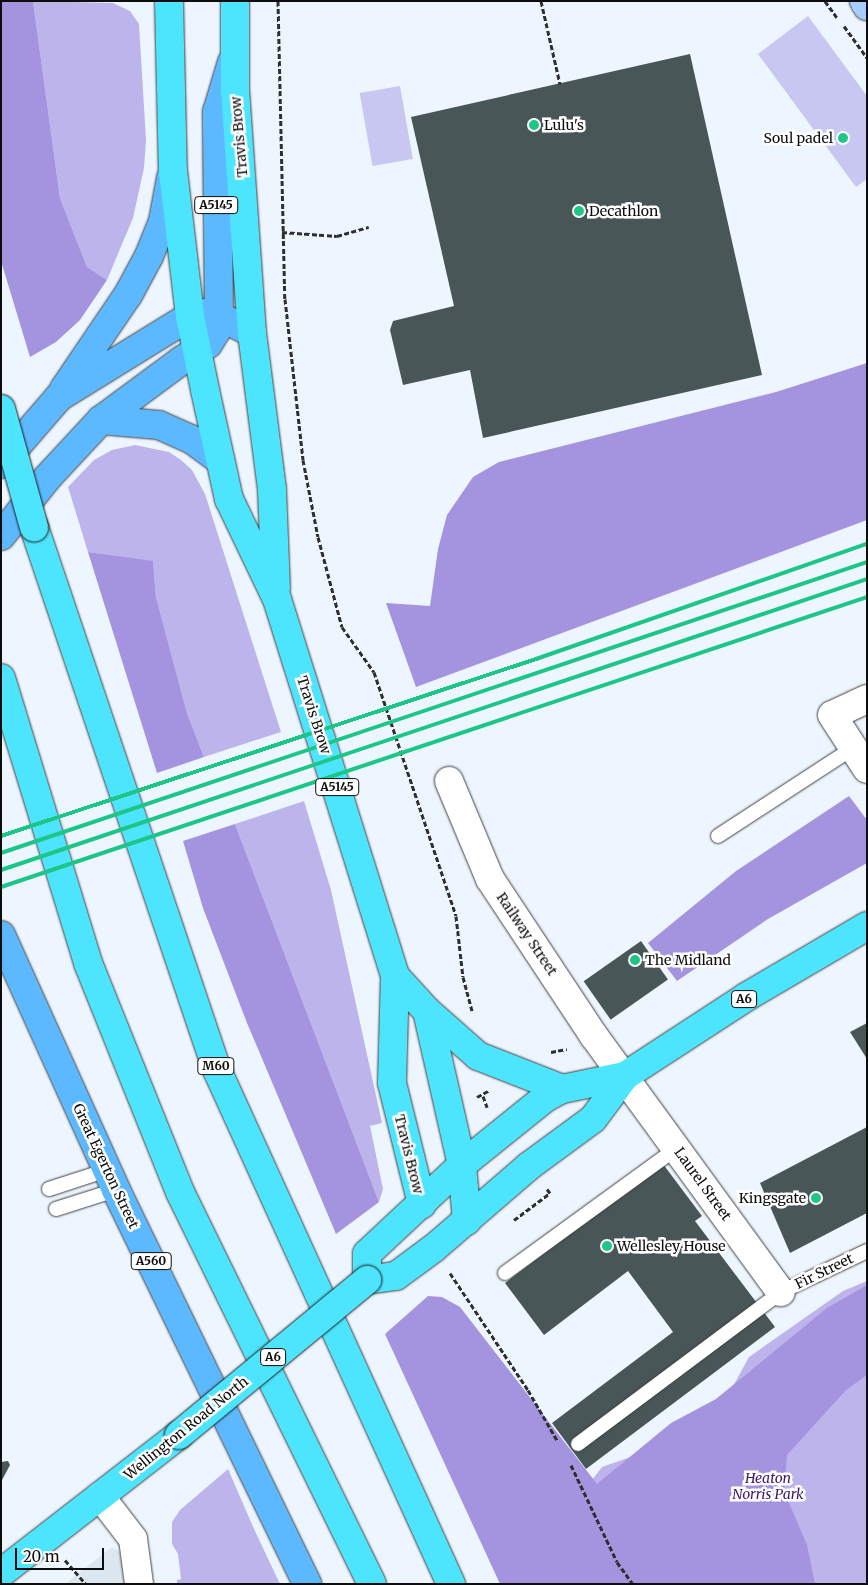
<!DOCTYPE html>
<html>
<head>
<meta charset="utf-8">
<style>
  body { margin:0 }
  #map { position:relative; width:868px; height:1585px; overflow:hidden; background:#edf6ff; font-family:Merriweather,serif }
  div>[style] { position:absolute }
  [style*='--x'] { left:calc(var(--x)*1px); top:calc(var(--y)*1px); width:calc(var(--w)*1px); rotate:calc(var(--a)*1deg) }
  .green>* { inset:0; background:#bdb4ec }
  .forest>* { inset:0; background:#a493de }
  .pitch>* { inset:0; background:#c8c7f2; transform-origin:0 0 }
  .plaza>* { inset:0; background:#dce7ef }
  .building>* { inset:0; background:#495657; transform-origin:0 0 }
  .path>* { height:3px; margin-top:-1.5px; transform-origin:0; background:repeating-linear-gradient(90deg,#2f2f2f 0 5px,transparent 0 7.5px) }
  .roads { filter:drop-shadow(0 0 1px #404040) drop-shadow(0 0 1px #404040) }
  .lane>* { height:14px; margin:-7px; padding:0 7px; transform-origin:7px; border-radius:7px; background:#fff }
  .street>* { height:28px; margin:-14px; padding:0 14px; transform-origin:14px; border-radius:14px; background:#fff }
  .secondary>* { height:28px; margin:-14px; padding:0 14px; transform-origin:14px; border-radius:14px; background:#a8ceff }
  .primary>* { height:28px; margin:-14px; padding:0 14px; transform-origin:14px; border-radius:14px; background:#5db9ff }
  .highway>* { height:28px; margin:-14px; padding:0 14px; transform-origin:14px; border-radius:14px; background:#4de5fd }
  .rail>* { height:4px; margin:-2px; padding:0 2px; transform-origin:2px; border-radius:2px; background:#1dc687 }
  .bridges { filter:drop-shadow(0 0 1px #1e1e1e) drop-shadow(0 0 1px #1e1e1e) }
  .highway-bridge>* { height:28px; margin:-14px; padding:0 14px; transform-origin:14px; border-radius:14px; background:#4de5fd }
  .dots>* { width:14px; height:14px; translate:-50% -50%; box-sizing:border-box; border:2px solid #fff; border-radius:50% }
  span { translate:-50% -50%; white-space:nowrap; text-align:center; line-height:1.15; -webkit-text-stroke:5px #fff; paint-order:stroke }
  .shield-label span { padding:1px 4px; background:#fff; border:1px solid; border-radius:4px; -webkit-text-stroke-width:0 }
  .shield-label { font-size:12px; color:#0d0d0d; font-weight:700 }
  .poi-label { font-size:14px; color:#0d0d0d }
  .left { translate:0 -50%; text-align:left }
  .right { translate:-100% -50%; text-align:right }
  .street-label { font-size:14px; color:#0d0d0d }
  .park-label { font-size:14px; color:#3f1969; font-style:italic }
  .frame { position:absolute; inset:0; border:2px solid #0d0d0d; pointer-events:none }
  .scale { position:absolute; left:15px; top:1548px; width:89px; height:22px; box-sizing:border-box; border:2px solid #0d0d0d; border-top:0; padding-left:6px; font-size:15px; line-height:18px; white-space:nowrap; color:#0d0d0d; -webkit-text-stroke:4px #fff; paint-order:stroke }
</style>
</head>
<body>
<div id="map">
  <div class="green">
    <div style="clip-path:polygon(33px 1px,113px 3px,130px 11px,139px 24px,146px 140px,144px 168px,133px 218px,107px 280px,87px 267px,60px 198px)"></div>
    <div style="clip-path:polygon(135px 445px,169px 452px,181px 460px,192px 470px,205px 494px,281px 732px,204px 757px,187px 713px,156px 597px,153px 562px,88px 552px,68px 487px,94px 460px,112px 450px)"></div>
    <div style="clip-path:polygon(304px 801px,331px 890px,382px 1123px,370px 1126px,383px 1189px,379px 1202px,235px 824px)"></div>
    <div style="clip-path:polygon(867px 1281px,867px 1584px,607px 1584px,569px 1510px,602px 1467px,636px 1455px,732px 1388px,749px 1357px,843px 1291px)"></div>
    <div style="clip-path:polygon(228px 1469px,254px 1529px,280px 1584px,177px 1584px,177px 1580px,181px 1579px,178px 1554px,172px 1544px,172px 1522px,180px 1510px)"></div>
  </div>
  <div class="forest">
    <div style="clip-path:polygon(1px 1px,33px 1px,60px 198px,87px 267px,107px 280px,80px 320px,56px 342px,30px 357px,1px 261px)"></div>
    <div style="clip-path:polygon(867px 363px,867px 520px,416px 687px,386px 603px,430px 606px,438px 549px,447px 515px,473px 477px,499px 462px,776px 392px)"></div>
    <div style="clip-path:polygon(88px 552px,153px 561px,156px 597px,187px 713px,204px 757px,157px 773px)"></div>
    <div style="clip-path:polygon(849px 796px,867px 820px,867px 863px,768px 919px,677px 981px,648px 943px,736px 871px)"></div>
    <div style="clip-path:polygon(235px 824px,379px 1202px,336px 1234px,247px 1023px,203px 908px,183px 841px)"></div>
    <div style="clip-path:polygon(867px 1285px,867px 1375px,846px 1390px,787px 1455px,784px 1491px,807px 1545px,815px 1584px,500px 1584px,385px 1334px,428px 1296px,442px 1297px,460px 1307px,597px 1484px,671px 1423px,716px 1399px,827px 1308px)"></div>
  </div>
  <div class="pitch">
    <div style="clip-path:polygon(808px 16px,867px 96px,867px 179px,856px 187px,758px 54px)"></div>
    <div style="left:400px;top:86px;width:74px;height:41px;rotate:80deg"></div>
  </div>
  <div class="plaza">
    <div style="clip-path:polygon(112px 1547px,122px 1554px,124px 1584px,65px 1584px)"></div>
  </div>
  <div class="building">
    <div style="clip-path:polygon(690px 54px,762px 375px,483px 438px,470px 370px,403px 385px,390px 330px,393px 321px,454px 306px,411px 117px)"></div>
    <div style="left:641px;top:941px;width:47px;height:70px;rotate:55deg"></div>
    <div style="clip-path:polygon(867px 1023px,867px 1059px,850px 1032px)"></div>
    <div style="clip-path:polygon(867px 1127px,867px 1213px,790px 1253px,760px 1183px)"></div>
    <div style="clip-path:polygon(663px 1164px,702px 1216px,695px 1221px,775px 1327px,586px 1469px,552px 1423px,673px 1332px,628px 1271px,544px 1335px,505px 1283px)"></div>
    <div style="clip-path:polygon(8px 1461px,10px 1465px,1px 1482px,1px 1462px)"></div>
  </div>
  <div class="path">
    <div style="--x:278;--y:1;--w:298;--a:88.7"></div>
    <div style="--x:285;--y:299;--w:162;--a:83.6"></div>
    <div style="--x:303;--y:460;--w:78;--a:79"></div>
    <div style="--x:318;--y:537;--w:93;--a:75.1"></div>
    <div style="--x:342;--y:627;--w:55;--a:54.6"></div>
    <div style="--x:374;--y:672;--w:257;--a:71.4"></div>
    <div style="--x:456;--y:916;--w:61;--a:83.5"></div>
    <div style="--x:463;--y:977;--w:35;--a:75"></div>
    <div style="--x:541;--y:1;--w:85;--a:77.1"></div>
    <div style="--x:825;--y:1;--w:22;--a:54"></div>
    <div style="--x:844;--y:26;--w:39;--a:54"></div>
    <div style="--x:282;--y:232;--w:55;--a:4.2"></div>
    <div style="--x:337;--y:236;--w:33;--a:-16"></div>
    <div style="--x:551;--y:1052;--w:16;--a:-11"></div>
    <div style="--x:483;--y:1096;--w:12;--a:70"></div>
    <div style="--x:477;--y:1097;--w:13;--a:-29"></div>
    <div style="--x:514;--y:1220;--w:45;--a:-36.9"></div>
    <div style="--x:550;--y:1193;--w:5;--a:-127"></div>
    <div style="--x:450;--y:1273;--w:141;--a:56.3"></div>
    <div style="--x:528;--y:1390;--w:58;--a:59.9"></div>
    <div style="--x:571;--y:1465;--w:107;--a:64.6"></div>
    <div style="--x:617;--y:1562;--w:27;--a:54"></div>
    <div style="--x:65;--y:1560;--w:32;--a:49"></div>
  </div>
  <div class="roads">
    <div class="lane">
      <div style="--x:718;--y:836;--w:161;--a:-33.1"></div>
      <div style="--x:49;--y:1189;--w:61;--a:-18.1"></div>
      <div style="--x:56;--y:1209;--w:63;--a:-17.6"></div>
      <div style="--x:505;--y:1273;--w:213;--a:-36"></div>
      <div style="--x:578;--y:1444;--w:254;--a:-36.8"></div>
      <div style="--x:781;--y:1292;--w:95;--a:-25.5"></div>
    </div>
    <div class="street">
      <div style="--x:867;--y:699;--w:38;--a:155"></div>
      <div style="--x:832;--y:715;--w:64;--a:57.1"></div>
      <div style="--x:449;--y:781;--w:106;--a:67.3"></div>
      <div style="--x:490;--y:879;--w:188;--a:56.5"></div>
      <div style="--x:594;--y:1036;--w:317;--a:53.9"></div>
      <div style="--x:100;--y:1496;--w:54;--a:52.5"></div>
      <div style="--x:133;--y:1539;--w:45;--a:82.4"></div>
    </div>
    <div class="secondary">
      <div style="--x:864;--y:1;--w:6;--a:59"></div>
    </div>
    <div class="primary">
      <div style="--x:64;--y:389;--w:114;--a:-55.8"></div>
      <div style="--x:128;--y:295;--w:44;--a:-61.7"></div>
      <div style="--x:149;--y:256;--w:38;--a:-68"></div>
      <div style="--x:163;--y:221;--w:44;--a:-79.5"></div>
      <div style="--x:101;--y:420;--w:58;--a:4.9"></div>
      <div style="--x:159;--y:425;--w:35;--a:24"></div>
      <div style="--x:191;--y:439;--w:36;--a:36"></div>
      <div style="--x:1;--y:464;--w:89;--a:-49.1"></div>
      <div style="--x:59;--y:397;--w:154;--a:-31.7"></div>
      <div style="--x:190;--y:316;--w:15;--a:-11"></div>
      <div style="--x:205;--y:313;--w:14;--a:12"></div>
      <div style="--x:219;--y:316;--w:37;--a:27"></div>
      <div style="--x:1;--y:536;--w:75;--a:-51.5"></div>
      <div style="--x:48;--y:477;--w:78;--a:-47.1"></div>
      <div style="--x:101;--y:420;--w:101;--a:-36.5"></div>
      <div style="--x:182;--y:360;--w:31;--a:-32"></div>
      <div style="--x:208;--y:344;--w:15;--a:-58"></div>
      <div style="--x:216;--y:331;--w:15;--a:-79"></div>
      <div style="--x:219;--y:316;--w:204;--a:-90.6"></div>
      <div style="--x:217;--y:112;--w:52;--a:-73.3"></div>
      <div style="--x:1;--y:935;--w:280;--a:65.7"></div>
      <div style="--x:116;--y:1190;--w:438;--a:64.1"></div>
    </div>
    <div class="highway">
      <div style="--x:169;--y:1;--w:170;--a:88.7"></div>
      <div style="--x:173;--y:171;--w:146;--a:83.3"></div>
      <div style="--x:190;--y:316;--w:76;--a:78.5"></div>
      <div style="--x:205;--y:390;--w:112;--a:77.6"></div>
      <div style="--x:229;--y:499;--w:111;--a:64.4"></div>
      <div style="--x:277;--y:599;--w:395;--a:72.6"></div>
      <div style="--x:395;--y:976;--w:107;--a:91.6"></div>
      <div style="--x:392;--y:1083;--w:125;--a:76.1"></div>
      <div style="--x:235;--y:1;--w:89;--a:90"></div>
      <div style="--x:235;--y:90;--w:244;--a:86"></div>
      <div style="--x:252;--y:333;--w:158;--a:82.7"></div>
      <div style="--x:272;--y:490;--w:98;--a:87.7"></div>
      <div style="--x:34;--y:527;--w:573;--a:71.38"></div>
      <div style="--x:217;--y:1070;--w:565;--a:65.52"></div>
      <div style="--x:1;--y:678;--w:298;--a:73"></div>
      <div style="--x:88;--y:963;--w:247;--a:68.1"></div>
      <div style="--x:180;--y:1192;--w:436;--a:63.9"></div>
      <div style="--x:395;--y:976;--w:47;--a:47.6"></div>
      <div style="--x:427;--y:1011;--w:158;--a:77.2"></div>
      <div style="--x:462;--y:1165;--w:56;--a:84.9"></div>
      <div style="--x:427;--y:1011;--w:68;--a:41.4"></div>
      <div style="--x:478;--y:1056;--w:90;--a:21.4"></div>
      <div style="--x:625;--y:1076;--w:64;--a:168.3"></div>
      <div style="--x:562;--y:1089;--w:19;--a:152"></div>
      <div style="--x:545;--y:1098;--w:107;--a:141.1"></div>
      <div style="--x:462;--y:1165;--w:130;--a:136.9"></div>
      <div style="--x:367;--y:1254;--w:26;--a:90"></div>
      <div style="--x:367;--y:1280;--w:29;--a:-8"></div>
      <div style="--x:396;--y:1276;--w:47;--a:-36.4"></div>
      <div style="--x:434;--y:1248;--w:125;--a:-40.8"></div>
      <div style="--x:529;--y:1166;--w:79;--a:-36.3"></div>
      <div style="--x:593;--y:1119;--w:54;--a:-53.3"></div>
      <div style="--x:625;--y:1076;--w:145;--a:-33.1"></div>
      <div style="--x:746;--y:997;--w:140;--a:-30.4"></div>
      <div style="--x:1;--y:1573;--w:225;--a:-37.8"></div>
    </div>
  </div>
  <div class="rail">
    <div style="--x:1;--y:836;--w:564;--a:-18.31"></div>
    <div style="--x:536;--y:659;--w:350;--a:-19.2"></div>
    <div style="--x:1;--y:853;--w:914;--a:-18.57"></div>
    <div style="--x:1;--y:870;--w:914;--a:-18.57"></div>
    <div style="--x:1;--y:887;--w:913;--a:-18.51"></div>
  </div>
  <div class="bridges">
    <div class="highway-bridge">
      <div style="--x:1;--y:409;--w:123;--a:74.4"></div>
      <div style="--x:179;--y:1435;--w:244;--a:-39.5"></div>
    </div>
  </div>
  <div class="dots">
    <div style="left:534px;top:125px;background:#1dc687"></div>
    <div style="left:843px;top:138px;background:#1dc687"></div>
    <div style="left:579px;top:211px;background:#1dc687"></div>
    <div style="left:635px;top:960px;background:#1dc687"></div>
    <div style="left:816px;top:1198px;background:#1dc687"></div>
    <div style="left:607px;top:1246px;background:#1dc687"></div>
  </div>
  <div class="shield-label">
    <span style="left:216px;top:205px">A5145</span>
    <span style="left:337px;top:787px">A5145</span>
    <span style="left:744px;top:999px">A6</span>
    <span style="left:216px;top:1066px">M60</span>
    <span style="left:151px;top:1261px">A560</span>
    <span style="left:273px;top:1357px">A6</span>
  </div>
  <div class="poi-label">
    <span class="left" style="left:544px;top:125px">Lulu's</span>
    <span class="right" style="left:833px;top:138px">Soul padel</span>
    <span class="left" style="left:589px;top:211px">Decathlon</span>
    <span class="left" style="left:645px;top:960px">The Midland</span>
    <span class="right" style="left:806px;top:1198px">Kingsgate</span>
    <span class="left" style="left:617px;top:1246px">Wellesley House</span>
  </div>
  <div class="street-label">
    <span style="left:239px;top:137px;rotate:-95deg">Travis Brow</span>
    <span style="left:314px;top:715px;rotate:72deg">Travis Brow</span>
    <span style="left:527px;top:934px;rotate:56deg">Railway Street</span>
    <span style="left:409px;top:1154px;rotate:76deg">Travis Brow</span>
    <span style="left:106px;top:1166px;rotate:65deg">Great Egerton Street</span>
    <span style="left:703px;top:1184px;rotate:54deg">Laurel Street</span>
    <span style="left:824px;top:1271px;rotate:-26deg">Fir Street</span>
    <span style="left:186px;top:1428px;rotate:-39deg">Wellington Road North</span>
  </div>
  <div class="park-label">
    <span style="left:768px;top:1486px">Heaton<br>Norris Park</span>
  </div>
  <div class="frame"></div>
  <div class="scale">20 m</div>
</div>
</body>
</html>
